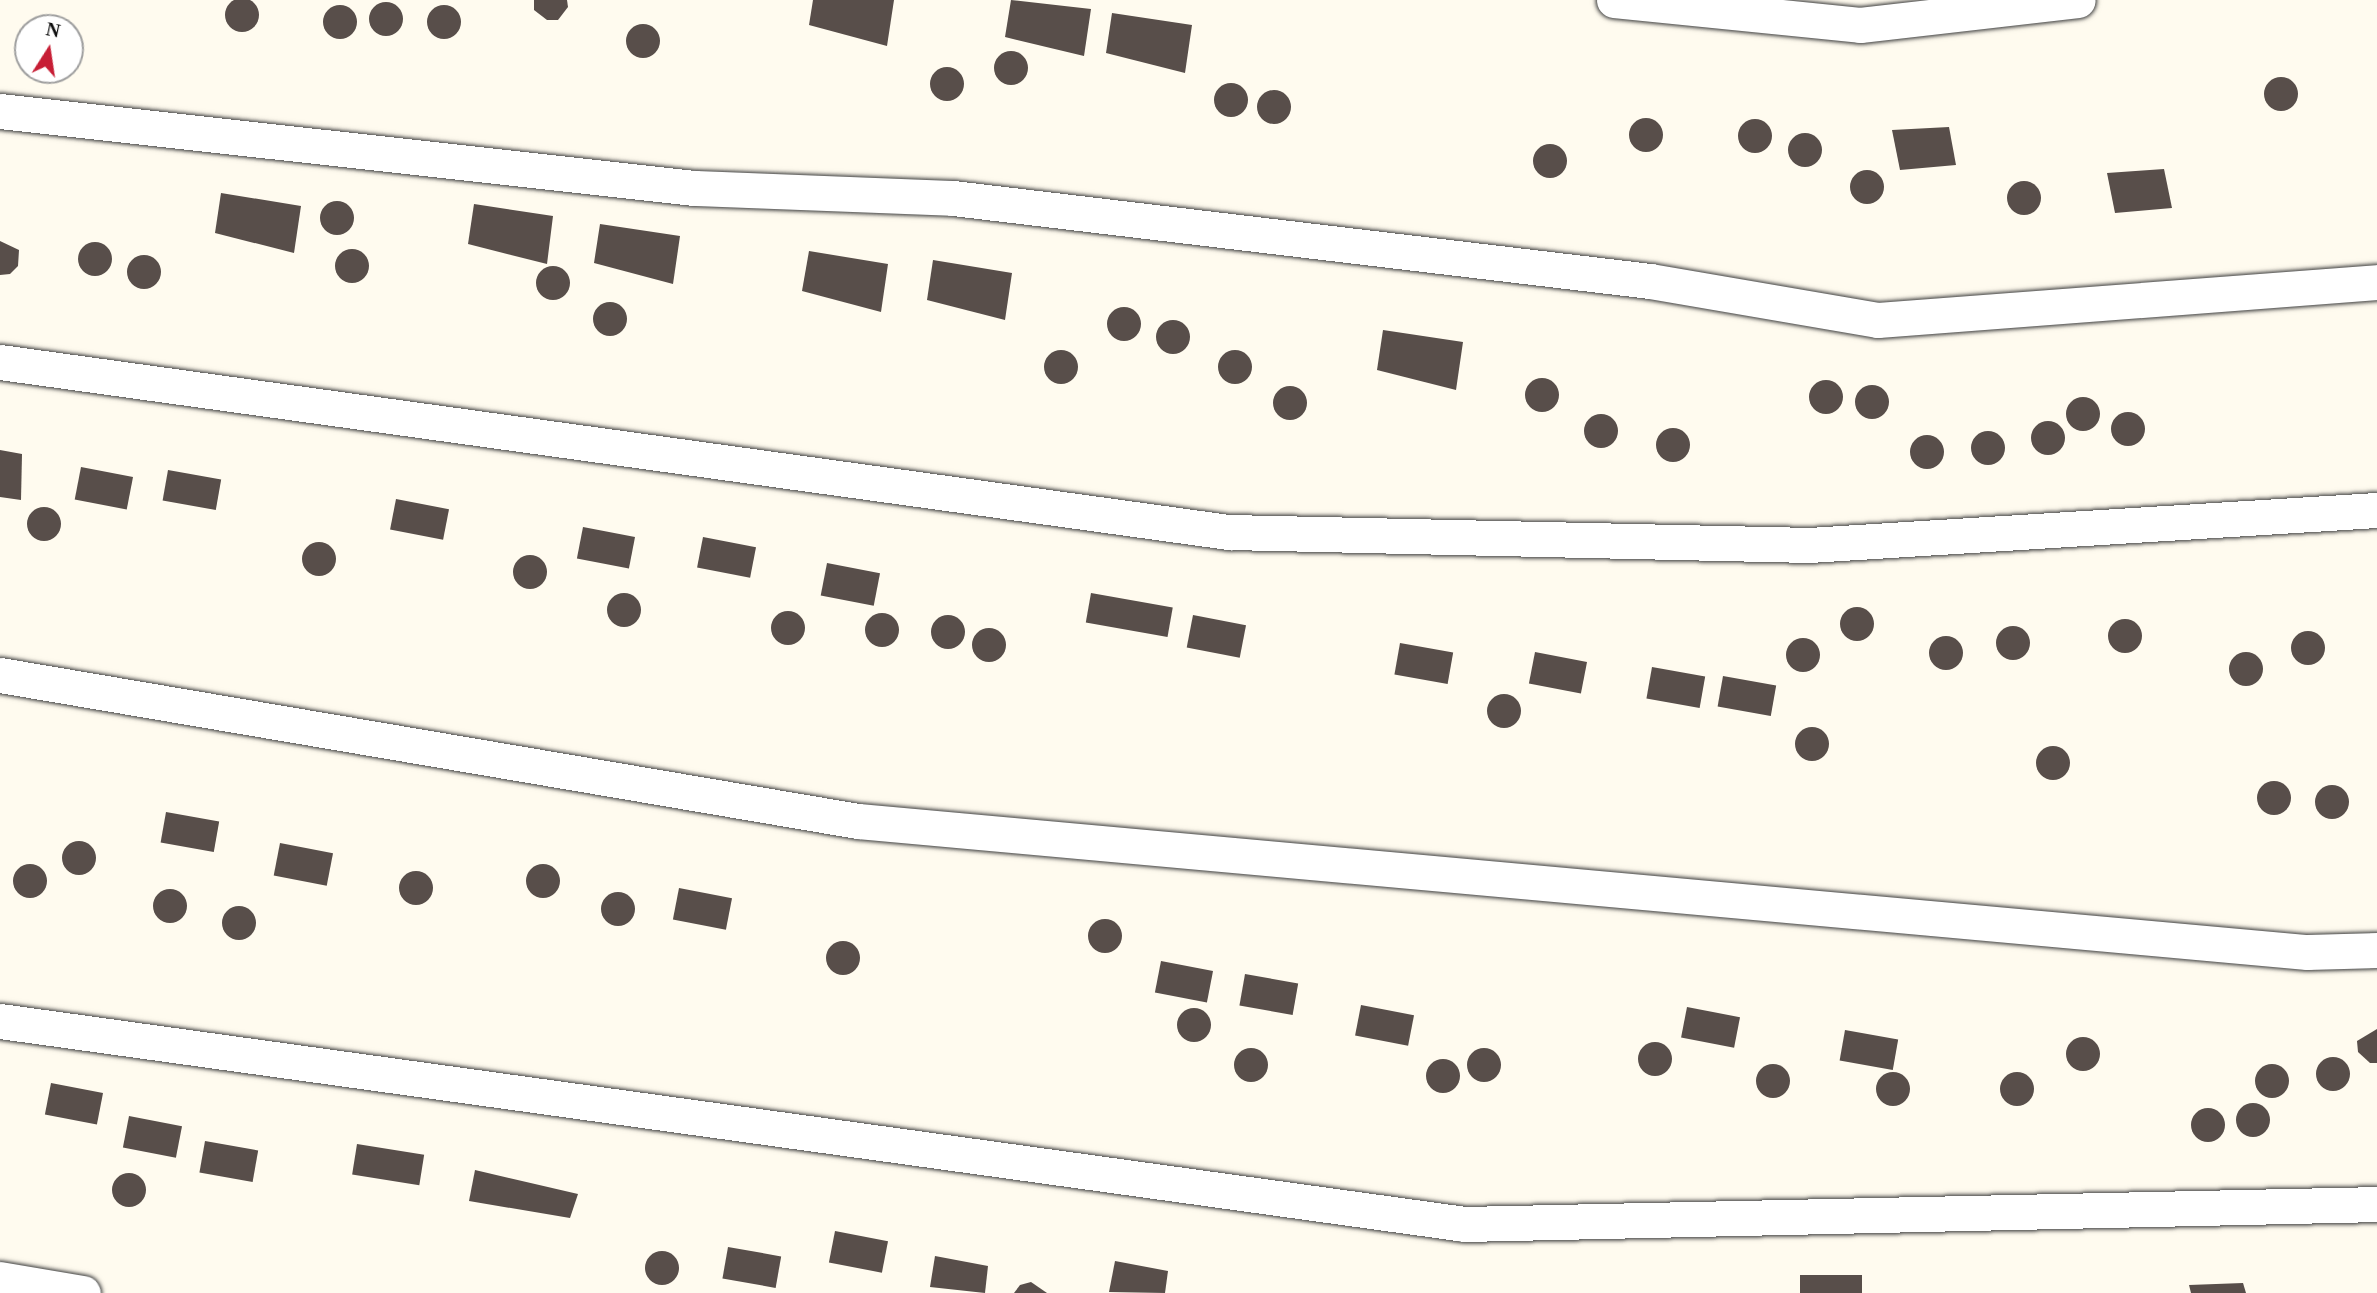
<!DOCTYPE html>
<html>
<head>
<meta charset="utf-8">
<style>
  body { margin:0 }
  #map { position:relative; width:2377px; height:1293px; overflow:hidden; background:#fffbef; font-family:Georgia,serif }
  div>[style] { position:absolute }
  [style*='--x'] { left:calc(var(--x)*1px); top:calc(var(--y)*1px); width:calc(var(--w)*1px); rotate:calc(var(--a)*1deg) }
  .building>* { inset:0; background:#584e4a; transform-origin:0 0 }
  .round { border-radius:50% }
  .roads { filter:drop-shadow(0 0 2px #414141) drop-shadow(0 0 2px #414141) }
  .street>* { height:35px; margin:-17.5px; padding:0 17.5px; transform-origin:17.5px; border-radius:17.5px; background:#fff }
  span { translate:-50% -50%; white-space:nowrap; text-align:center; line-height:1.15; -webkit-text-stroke:7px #fff; paint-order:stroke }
  .north { position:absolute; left:14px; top:14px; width:70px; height:70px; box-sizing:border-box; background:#fff; border:2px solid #9f9f9f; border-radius:50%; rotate:12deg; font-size:19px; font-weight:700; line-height:28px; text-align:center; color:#0e0e0e }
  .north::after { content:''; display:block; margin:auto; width:24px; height:32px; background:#c71e35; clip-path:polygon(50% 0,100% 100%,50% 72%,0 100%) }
</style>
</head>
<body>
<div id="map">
  <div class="building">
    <div class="round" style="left:225px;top:-2px;width:34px;height:34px"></div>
    <div style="clip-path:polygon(534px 0,567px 0,568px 7px,558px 20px,547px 20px,534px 10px)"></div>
    <div style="clip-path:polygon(813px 0,894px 0,887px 46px,809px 25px)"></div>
    <div style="clip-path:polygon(1011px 0,1091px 9px,1084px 56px,1005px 37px)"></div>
    <div class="round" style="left:369px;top:2px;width:34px;height:34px"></div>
    <div class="round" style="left:427px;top:5px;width:34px;height:34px"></div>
    <div class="round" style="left:323px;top:5px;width:34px;height:34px"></div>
    <div style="clip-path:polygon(1112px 13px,1192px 25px,1185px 73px,1106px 53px)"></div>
    <div class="round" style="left:626px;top:24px;width:34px;height:34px"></div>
    <div class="round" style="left:994px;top:51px;width:34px;height:34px"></div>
    <div class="round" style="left:930px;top:67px;width:34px;height:34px"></div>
    <div class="round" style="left:2264px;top:77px;width:34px;height:34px"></div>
    <div class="round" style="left:1214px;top:83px;width:34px;height:34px"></div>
    <div class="round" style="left:1257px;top:90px;width:34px;height:34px"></div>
    <div class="round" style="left:1629px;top:118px;width:34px;height:34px"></div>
    <div class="round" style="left:1738px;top:119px;width:34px;height:34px"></div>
    <div style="clip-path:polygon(1949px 127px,1956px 165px,1900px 170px,1892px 130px)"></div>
    <div class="round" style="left:1788px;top:133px;width:34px;height:34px"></div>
    <div class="round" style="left:1533px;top:144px;width:34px;height:34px"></div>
    <div style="clip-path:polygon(2164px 169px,2172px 208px,2115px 213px,2107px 173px)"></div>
    <div class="round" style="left:1850px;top:170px;width:34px;height:34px"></div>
    <div class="round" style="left:2007px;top:181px;width:34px;height:34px"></div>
    <div style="clip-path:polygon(221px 193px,301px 206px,294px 253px,215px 233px)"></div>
    <div class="round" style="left:320px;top:201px;width:34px;height:34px"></div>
    <div style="clip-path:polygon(474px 204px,553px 216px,547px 264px,468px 244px)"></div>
    <div style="clip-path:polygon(600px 224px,680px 236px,673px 284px,594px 263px)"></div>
    <div style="clip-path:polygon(0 241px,19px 250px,18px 266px,10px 274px,0 275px)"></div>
    <div class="round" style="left:78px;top:242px;width:34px;height:34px"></div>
    <div class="round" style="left:335px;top:249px;width:34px;height:34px"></div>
    <div style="clip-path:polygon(809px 251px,888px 264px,881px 312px,802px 291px)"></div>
    <div class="round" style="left:127px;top:255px;width:34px;height:34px"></div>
    <div style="clip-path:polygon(933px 260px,1012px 273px,1005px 320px,927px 300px)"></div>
    <div class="round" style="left:536px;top:266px;width:34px;height:34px"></div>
    <div class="round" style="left:593px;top:302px;width:34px;height:34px"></div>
    <div class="round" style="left:1107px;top:307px;width:34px;height:34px"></div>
    <div class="round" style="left:1156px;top:320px;width:34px;height:34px"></div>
    <div style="clip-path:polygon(1383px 330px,1463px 342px,1456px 390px,1377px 370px)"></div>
    <div class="round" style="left:1044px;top:350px;width:34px;height:34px"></div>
    <div class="round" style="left:1218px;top:350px;width:34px;height:34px"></div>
    <div class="round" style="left:1525px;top:378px;width:34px;height:34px"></div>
    <div class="round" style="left:1809px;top:380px;width:34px;height:34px"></div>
    <div class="round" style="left:1855px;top:385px;width:34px;height:34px"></div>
    <div class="round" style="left:1273px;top:386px;width:34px;height:34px"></div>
    <div class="round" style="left:2066px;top:397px;width:34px;height:34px"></div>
    <div class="round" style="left:2111px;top:412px;width:34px;height:34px"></div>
    <div class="round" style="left:1584px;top:414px;width:34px;height:34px"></div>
    <div class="round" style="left:2031px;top:421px;width:34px;height:34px"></div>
    <div class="round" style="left:1656px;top:428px;width:34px;height:34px"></div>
    <div class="round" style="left:1971px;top:431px;width:34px;height:34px"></div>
    <div class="round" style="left:1910px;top:435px;width:34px;height:34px"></div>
    <div style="clip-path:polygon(0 450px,22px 454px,21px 500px,0 497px)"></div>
    <div style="left:81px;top:467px;width:53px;height:33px;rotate:11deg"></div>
    <div style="left:168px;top:470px;width:54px;height:31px;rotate:10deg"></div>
    <div style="left:396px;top:499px;width:54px;height:31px;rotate:11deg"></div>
    <div class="round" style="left:27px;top:507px;width:34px;height:34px"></div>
    <div style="left:583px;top:527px;width:53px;height:32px;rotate:11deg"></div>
    <div style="left:703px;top:537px;width:54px;height:31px;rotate:11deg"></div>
    <div class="round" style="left:302px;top:542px;width:34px;height:34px"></div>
    <div class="round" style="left:513px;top:555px;width:34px;height:34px"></div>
    <div style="left:827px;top:563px;width:54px;height:33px;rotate:11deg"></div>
    <div class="round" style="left:607px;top:593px;width:34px;height:34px"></div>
    <div style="left:1091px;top:593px;width:83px;height:30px;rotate:10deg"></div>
    <div class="round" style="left:1840px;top:607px;width:34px;height:34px"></div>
    <div class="round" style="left:771px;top:611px;width:34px;height:34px"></div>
    <div class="round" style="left:865px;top:613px;width:34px;height:34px"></div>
    <div class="round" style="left:931px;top:615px;width:34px;height:34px"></div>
    <div style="left:1193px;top:615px;width:54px;height:33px;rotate:11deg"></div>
    <div class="round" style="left:2108px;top:619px;width:34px;height:34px"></div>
    <div class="round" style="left:1996px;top:626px;width:34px;height:34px"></div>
    <div class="round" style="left:972px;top:628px;width:34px;height:34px"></div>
    <div class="round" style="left:2291px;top:631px;width:34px;height:34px"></div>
    <div class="round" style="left:1929px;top:636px;width:34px;height:34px"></div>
    <div class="round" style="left:1786px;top:638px;width:34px;height:34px"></div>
    <div style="left:1400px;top:643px;width:54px;height:32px;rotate:10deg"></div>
    <div class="round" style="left:2229px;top:652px;width:34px;height:34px"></div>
    <div style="left:1535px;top:652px;width:53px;height:32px;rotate:11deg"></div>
    <div style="left:1652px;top:667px;width:54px;height:32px;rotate:10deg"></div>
    <div style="left:1723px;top:676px;width:54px;height:31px;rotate:10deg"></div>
    <div class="round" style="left:1487px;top:694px;width:34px;height:34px"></div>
    <div class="round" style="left:1795px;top:727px;width:34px;height:34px"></div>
    <div class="round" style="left:2036px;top:746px;width:34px;height:34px"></div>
    <div class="round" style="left:2257px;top:781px;width:34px;height:34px"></div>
    <div class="round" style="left:2315px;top:785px;width:34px;height:34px"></div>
    <div style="left:166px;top:812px;width:54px;height:31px;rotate:10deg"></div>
    <div class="round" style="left:62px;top:841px;width:34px;height:34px"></div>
    <div style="left:280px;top:843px;width:54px;height:33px;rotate:11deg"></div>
    <div class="round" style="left:13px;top:864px;width:34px;height:34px"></div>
    <div class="round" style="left:526px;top:864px;width:34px;height:34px"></div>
    <div class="round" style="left:399px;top:871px;width:34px;height:34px"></div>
    <div style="left:679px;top:888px;width:54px;height:32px;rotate:11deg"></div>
    <div class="round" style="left:153px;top:889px;width:34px;height:34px"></div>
    <div class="round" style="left:601px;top:892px;width:34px;height:34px"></div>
    <div class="round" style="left:222px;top:906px;width:34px;height:34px"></div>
    <div class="round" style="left:1088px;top:919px;width:34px;height:34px"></div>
    <div class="round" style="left:826px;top:941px;width:34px;height:34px"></div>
    <div style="left:1161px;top:961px;width:53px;height:32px;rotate:11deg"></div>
    <div style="left:1245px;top:974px;width:54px;height:32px;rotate:10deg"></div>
    <div style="left:1361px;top:1005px;width:54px;height:31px;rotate:11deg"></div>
    <div style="left:1687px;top:1007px;width:54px;height:31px;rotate:11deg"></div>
    <div class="round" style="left:1177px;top:1008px;width:34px;height:34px"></div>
    <div style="clip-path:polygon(2377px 1029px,2377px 1063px,2370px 1063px,2358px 1052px,2357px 1041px)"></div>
    <div style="left:1845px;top:1030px;width:54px;height:31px;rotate:10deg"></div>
    <div class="round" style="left:2066px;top:1037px;width:34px;height:34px"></div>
    <div class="round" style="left:1638px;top:1042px;width:34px;height:34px"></div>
    <div class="round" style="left:1234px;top:1048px;width:34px;height:34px"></div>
    <div class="round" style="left:1467px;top:1048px;width:34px;height:34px"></div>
    <div class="round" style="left:2316px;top:1057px;width:34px;height:34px"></div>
    <div class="round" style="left:1426px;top:1059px;width:34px;height:34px"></div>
    <div class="round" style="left:2255px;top:1064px;width:34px;height:34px"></div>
    <div class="round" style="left:1756px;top:1064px;width:34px;height:34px"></div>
    <div class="round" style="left:2000px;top:1072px;width:34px;height:34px"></div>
    <div class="round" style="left:1876px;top:1072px;width:34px;height:34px"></div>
    <div style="left:51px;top:1083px;width:53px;height:32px;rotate:11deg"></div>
    <div class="round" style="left:2236px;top:1103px;width:34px;height:34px"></div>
    <div class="round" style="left:2191px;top:1108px;width:34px;height:34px"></div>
    <div style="left:129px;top:1116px;width:54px;height:32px;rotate:11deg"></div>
    <div style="left:205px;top:1141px;width:54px;height:32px;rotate:10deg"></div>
    <div style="left:357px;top:1144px;width:68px;height:31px;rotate:9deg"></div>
    <div style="clip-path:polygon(475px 1170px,578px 1194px,570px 1218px,469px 1201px)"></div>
    <div class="round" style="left:112px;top:1173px;width:34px;height:34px"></div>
    <div style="left:835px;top:1231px;width:54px;height:32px;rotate:11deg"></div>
    <div style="left:728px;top:1247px;width:54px;height:32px;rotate:10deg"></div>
    <div class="round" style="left:645px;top:1251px;width:34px;height:34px"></div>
    <div style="clip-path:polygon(935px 1256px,988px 1266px,985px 1293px,930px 1287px)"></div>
    <div style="clip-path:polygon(1115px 1261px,1168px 1271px,1165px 1293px,1109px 1292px)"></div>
    <div style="left:1800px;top:1275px;width:62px;height:18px"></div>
    <div style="clip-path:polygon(1031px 1282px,1047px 1293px,1014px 1293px,1020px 1285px)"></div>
    <div style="clip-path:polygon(2243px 1283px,2246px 1293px,2191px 1293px,2189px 1285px)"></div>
  </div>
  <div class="roads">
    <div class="street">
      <div style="--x:1614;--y:0;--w:247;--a:5.8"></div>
      <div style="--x:1860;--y:25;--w:219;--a:-6.5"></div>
      <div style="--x:0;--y:111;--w:698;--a:6.33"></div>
      <div style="--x:694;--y:188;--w:259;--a:2.2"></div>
      <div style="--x:953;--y:198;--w:702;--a:6.79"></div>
      <div style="--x:1650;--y:281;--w:231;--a:9.7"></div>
      <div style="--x:1878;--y:320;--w:500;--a:-4.35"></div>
      <div style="--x:0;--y:362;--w:1241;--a:7.88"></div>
      <div style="--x:1229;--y:532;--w:580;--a:1.28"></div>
      <div style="--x:1809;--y:545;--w:569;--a:-3.53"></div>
      <div style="--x:0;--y:675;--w:870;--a:9.66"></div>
      <div style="--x:858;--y:821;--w:1455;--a:5.17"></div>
      <div style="--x:2307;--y:952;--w:70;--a:-1.6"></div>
      <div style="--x:0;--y:1021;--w:1478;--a:7.89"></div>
      <div style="--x:1464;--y:1224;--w:913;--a:-1.25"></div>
      <div style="--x:0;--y:1279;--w:84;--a:9.6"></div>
    </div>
  </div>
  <div class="north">N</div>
</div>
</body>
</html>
